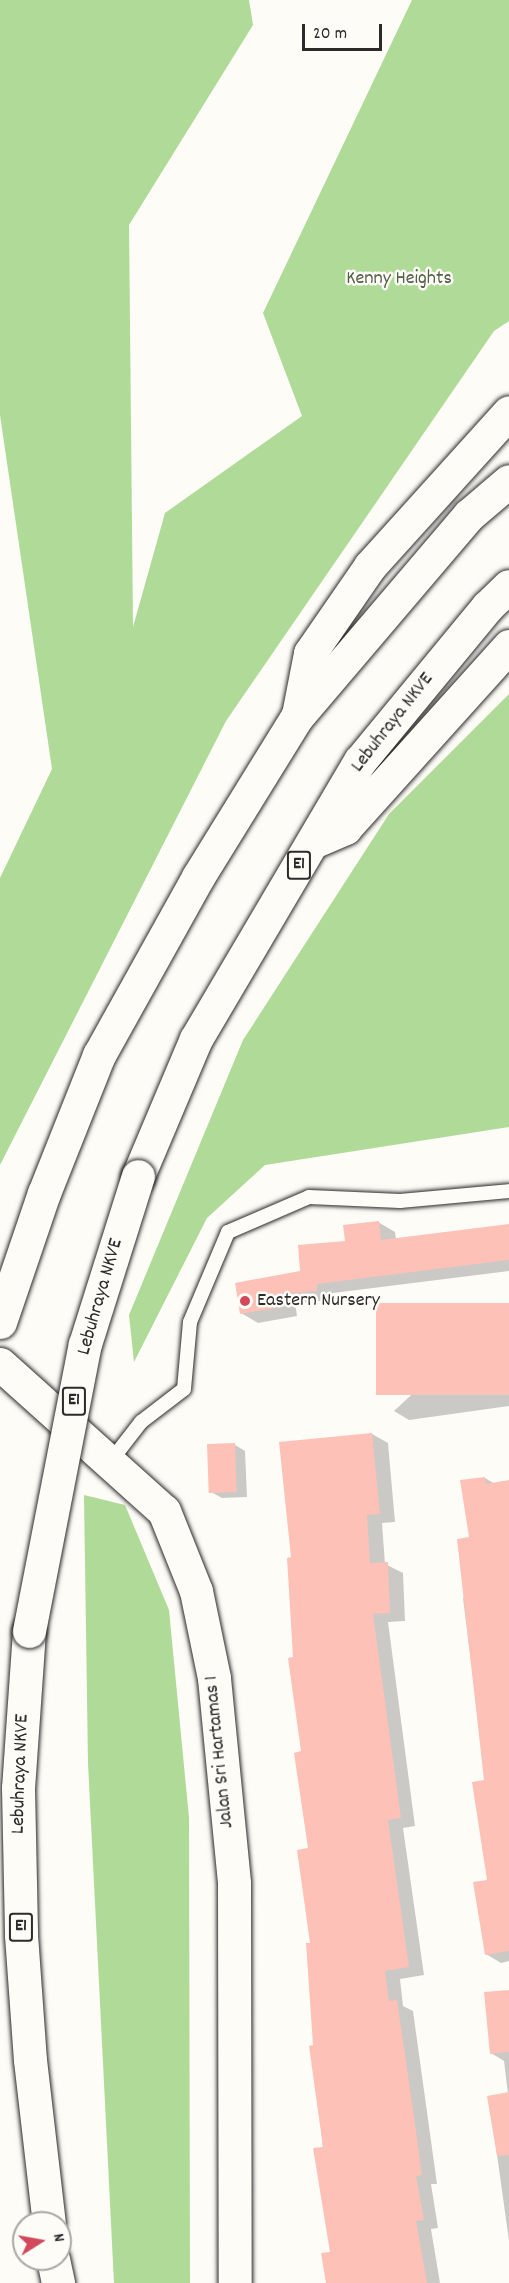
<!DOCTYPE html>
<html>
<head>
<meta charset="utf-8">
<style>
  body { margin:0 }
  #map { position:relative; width:509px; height:2283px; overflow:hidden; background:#fdfcf7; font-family:Dekko,sans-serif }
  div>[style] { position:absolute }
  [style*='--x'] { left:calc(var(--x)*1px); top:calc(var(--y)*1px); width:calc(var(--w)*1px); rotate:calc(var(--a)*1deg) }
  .green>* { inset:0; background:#afda97 }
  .shadow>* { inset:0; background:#0003 }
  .building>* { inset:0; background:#fdc1b8; transform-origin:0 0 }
  .roads { filter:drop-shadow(0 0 2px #2b2b2b) drop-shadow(0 0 2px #2b2b2b) }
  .service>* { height:14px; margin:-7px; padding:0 7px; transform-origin:7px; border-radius:7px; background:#fdfcf7 }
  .tertiary>* { height:33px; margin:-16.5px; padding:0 16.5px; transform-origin:16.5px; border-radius:16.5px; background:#fdfcf7 }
  .motorway>* { height:33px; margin:-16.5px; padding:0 16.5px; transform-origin:16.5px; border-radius:16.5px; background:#fdfcf7 }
  .bridges { filter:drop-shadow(0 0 2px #2b2b2b) drop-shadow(0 0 2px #2b2b2b) }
  .motorway-bridge>* { height:33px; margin:-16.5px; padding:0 16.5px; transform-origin:16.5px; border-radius:16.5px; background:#fdfcf7 }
  .dots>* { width:16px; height:16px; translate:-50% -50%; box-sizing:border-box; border:3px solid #fdfcf7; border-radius:50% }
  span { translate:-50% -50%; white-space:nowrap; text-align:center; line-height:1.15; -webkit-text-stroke:5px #fdfcf7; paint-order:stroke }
  .shield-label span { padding:2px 4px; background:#fdfcf7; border:2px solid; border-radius:4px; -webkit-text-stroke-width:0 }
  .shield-label { font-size:18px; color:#2b2b2b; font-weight:700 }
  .park-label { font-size:20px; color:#53604b }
  .street-label { font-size:20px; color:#2b2b2b }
  .poi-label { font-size:20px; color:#2b2b2b }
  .left { translate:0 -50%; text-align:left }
  .north { position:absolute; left:12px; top:2211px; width:60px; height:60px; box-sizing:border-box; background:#fdfcf7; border:2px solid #a9a8a5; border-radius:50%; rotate:79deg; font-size:16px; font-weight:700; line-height:24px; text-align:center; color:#2b2b2b }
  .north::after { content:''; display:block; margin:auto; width:21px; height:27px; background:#d1495b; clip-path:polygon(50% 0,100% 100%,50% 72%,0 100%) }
  .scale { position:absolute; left:302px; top:24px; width:80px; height:27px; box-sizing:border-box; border:3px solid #2b2b2b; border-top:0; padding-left:8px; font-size:18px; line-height:21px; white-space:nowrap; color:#2b2b2b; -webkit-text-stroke:4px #fdfcf7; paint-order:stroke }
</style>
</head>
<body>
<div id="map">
  <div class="green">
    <div style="clip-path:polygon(0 0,249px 0,253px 25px,129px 225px,133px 627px,165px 513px,302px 416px,263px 313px,412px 0,509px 0,509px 321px,494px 331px,226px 721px,0 1165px,0 878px,52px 769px,0 415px)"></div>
    <div style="clip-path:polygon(509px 694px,509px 1127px,265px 1165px,207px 1218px,134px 1362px,129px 1315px,243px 1040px,389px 814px)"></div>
    <div style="clip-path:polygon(84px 1495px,125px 1505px,169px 1610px,189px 1818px,190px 2283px,114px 2283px,88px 1763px)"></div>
  </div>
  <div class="shadow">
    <div style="clip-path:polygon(378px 1222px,395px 1232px,396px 1239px,509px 1225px,509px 1271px,333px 1293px,333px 1300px,295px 1303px,297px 1316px,258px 1323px,241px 1313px)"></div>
    <div style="clip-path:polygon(509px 1304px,509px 1406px,409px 1420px,394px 1411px)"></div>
    <div style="clip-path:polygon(372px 1434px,388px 1443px,395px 1522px,382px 1523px,385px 1564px,403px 1573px,405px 1621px,388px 1622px,415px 1826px,403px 1828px,424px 1975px,400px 1979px,403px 2006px,413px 2011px,437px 2184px,431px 2184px,438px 2228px,431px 2229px,440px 2283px,328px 2283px,332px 2253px,314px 2047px,309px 1850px,294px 1658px,292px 1559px)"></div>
    <div style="clip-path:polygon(235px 1445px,245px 1451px,247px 1497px,222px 1498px,211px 1492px)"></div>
    <div style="clip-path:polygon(485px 1478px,495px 1484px,509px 1482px,509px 1961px,501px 1963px,486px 1954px,489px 1881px,486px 1782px,463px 1598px,466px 1597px,470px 1538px)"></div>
    <div style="clip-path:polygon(509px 1992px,509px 2241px,489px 2097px,508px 2094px,504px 2061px,491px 2053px)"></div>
  </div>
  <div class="building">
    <div style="clip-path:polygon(379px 1221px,381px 1240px,509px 1224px,509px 1260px,317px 1284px,317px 1291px,279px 1294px,281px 1307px,240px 1314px,235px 1283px,300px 1271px,298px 1245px,345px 1241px,343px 1225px)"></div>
    <div style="left:509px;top:1303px;width:92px;height:133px;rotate:90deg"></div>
    <div style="clip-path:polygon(372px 1433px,380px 1514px,367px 1515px,370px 1563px,388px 1562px,390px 1613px,373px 1614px,401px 1818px,388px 1820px,409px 1967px,385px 1971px,389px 2001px,397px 2000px,414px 2117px,422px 2175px,416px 2176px,424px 2220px,416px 2221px,427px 2283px,326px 2283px,321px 2253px,330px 2252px,313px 2148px,323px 2147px,309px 2046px,313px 2045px,306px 1943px,310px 1943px,297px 1850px,308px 1848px,294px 1753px,301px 1751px,288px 1658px,293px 1657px,287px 1558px,291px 1557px,279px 1442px)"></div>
    <div style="left:235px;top:1443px;width:49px;height:28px;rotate:88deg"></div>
    <div style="clip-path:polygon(485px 1477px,486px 1484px,509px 1480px,509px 1951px,485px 1955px,473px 1882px,487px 1880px,472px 1782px,484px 1780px,457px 1539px,469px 1537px,460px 1480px)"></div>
    <div style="clip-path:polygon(509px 1990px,509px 2052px,490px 2054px,484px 1992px)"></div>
    <div style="clip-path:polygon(509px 2092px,509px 2155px,497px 2156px,487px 2096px)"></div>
  </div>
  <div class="roads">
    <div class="service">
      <div style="--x:110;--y:1462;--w:51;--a:-52.2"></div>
      <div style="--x:141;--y:1422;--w:54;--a:-37.5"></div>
      <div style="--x:184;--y:1389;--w:67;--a:-84.9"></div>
      <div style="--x:190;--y:1322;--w:98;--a:-67.1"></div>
      <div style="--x:228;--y:1232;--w:88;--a:-23.4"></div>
      <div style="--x:309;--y:1197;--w:91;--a:2.5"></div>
      <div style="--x:400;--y:1201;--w:109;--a:-5.2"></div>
    </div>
    <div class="tertiary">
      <div style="--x:0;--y:1364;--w:220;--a:41.9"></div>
      <div style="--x:164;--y:1511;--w:86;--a:68.2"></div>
      <div style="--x:196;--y:1591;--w:89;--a:78.3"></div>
      <div style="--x:214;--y:1678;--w:206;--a:84.4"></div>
      <div style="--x:234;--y:1883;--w:400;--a:89.9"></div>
    </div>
    <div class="motorway">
      <div style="--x:298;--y:715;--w:63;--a:-79"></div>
      <div style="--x:310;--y:653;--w:106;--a:-55.4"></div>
      <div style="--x:370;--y:566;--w:207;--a:-47.9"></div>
      <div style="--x:315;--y:841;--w:33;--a:-23"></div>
      <div style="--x:345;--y:828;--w:245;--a:-48"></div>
      <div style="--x:138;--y:1176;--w:149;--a:-67.1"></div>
      <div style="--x:196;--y:1039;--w:323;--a:-59.5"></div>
      <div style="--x:360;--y:761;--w:200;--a:-50.5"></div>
      <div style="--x:487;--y:607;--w:30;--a:-44"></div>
      <div style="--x:0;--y:1322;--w:136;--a:-71.2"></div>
      <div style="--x:44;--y:1193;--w:149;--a:-68.3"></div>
      <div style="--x:99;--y:1055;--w:204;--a:-60.9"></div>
      <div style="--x:198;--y:877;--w:188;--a:-58.3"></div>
      <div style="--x:297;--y:717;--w:265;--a:-49.6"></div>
      <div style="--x:469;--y:515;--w:52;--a:-40.4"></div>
      <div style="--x:29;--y:1631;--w:157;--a:94"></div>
      <div style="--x:18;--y:1788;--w:147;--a:88.8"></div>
      <div style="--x:21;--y:1935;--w:125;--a:85.9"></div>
      <div style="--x:30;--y:2060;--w:164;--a:83.4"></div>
      <div style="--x:53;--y:2259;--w:25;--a:78"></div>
    </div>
  </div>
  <div class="bridges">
    <div class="motorway-bridge">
      <div style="--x:29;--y:1631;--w:292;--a:-79"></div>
      <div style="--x:85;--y:1344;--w:176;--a:-72.5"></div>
    </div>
  </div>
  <div class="dots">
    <div style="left:245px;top:1301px;background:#d1495b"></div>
  </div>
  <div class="shield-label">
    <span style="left:299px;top:865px">E1</span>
    <span style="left:74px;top:1401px">E1</span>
    <span style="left:21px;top:1927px">E1</span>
  </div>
  <div class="park-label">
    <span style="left:399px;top:279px">Kenny Heights</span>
  </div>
  <div class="street-label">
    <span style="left:393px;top:723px;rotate:-52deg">Lebuhraya NKVE</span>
    <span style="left:101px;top:1297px;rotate:-74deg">Lebuhraya NKVE</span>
    <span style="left:220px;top:1752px;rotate:-96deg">Jalan Sri Hartamas 1</span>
    <span style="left:21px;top:1774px;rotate:-88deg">Lebuhraya NKVE</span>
  </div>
  <div class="poi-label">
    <span class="left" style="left:257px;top:1301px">Eastern Nursery</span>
  </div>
  <div class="north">N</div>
  <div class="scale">20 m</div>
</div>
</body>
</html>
